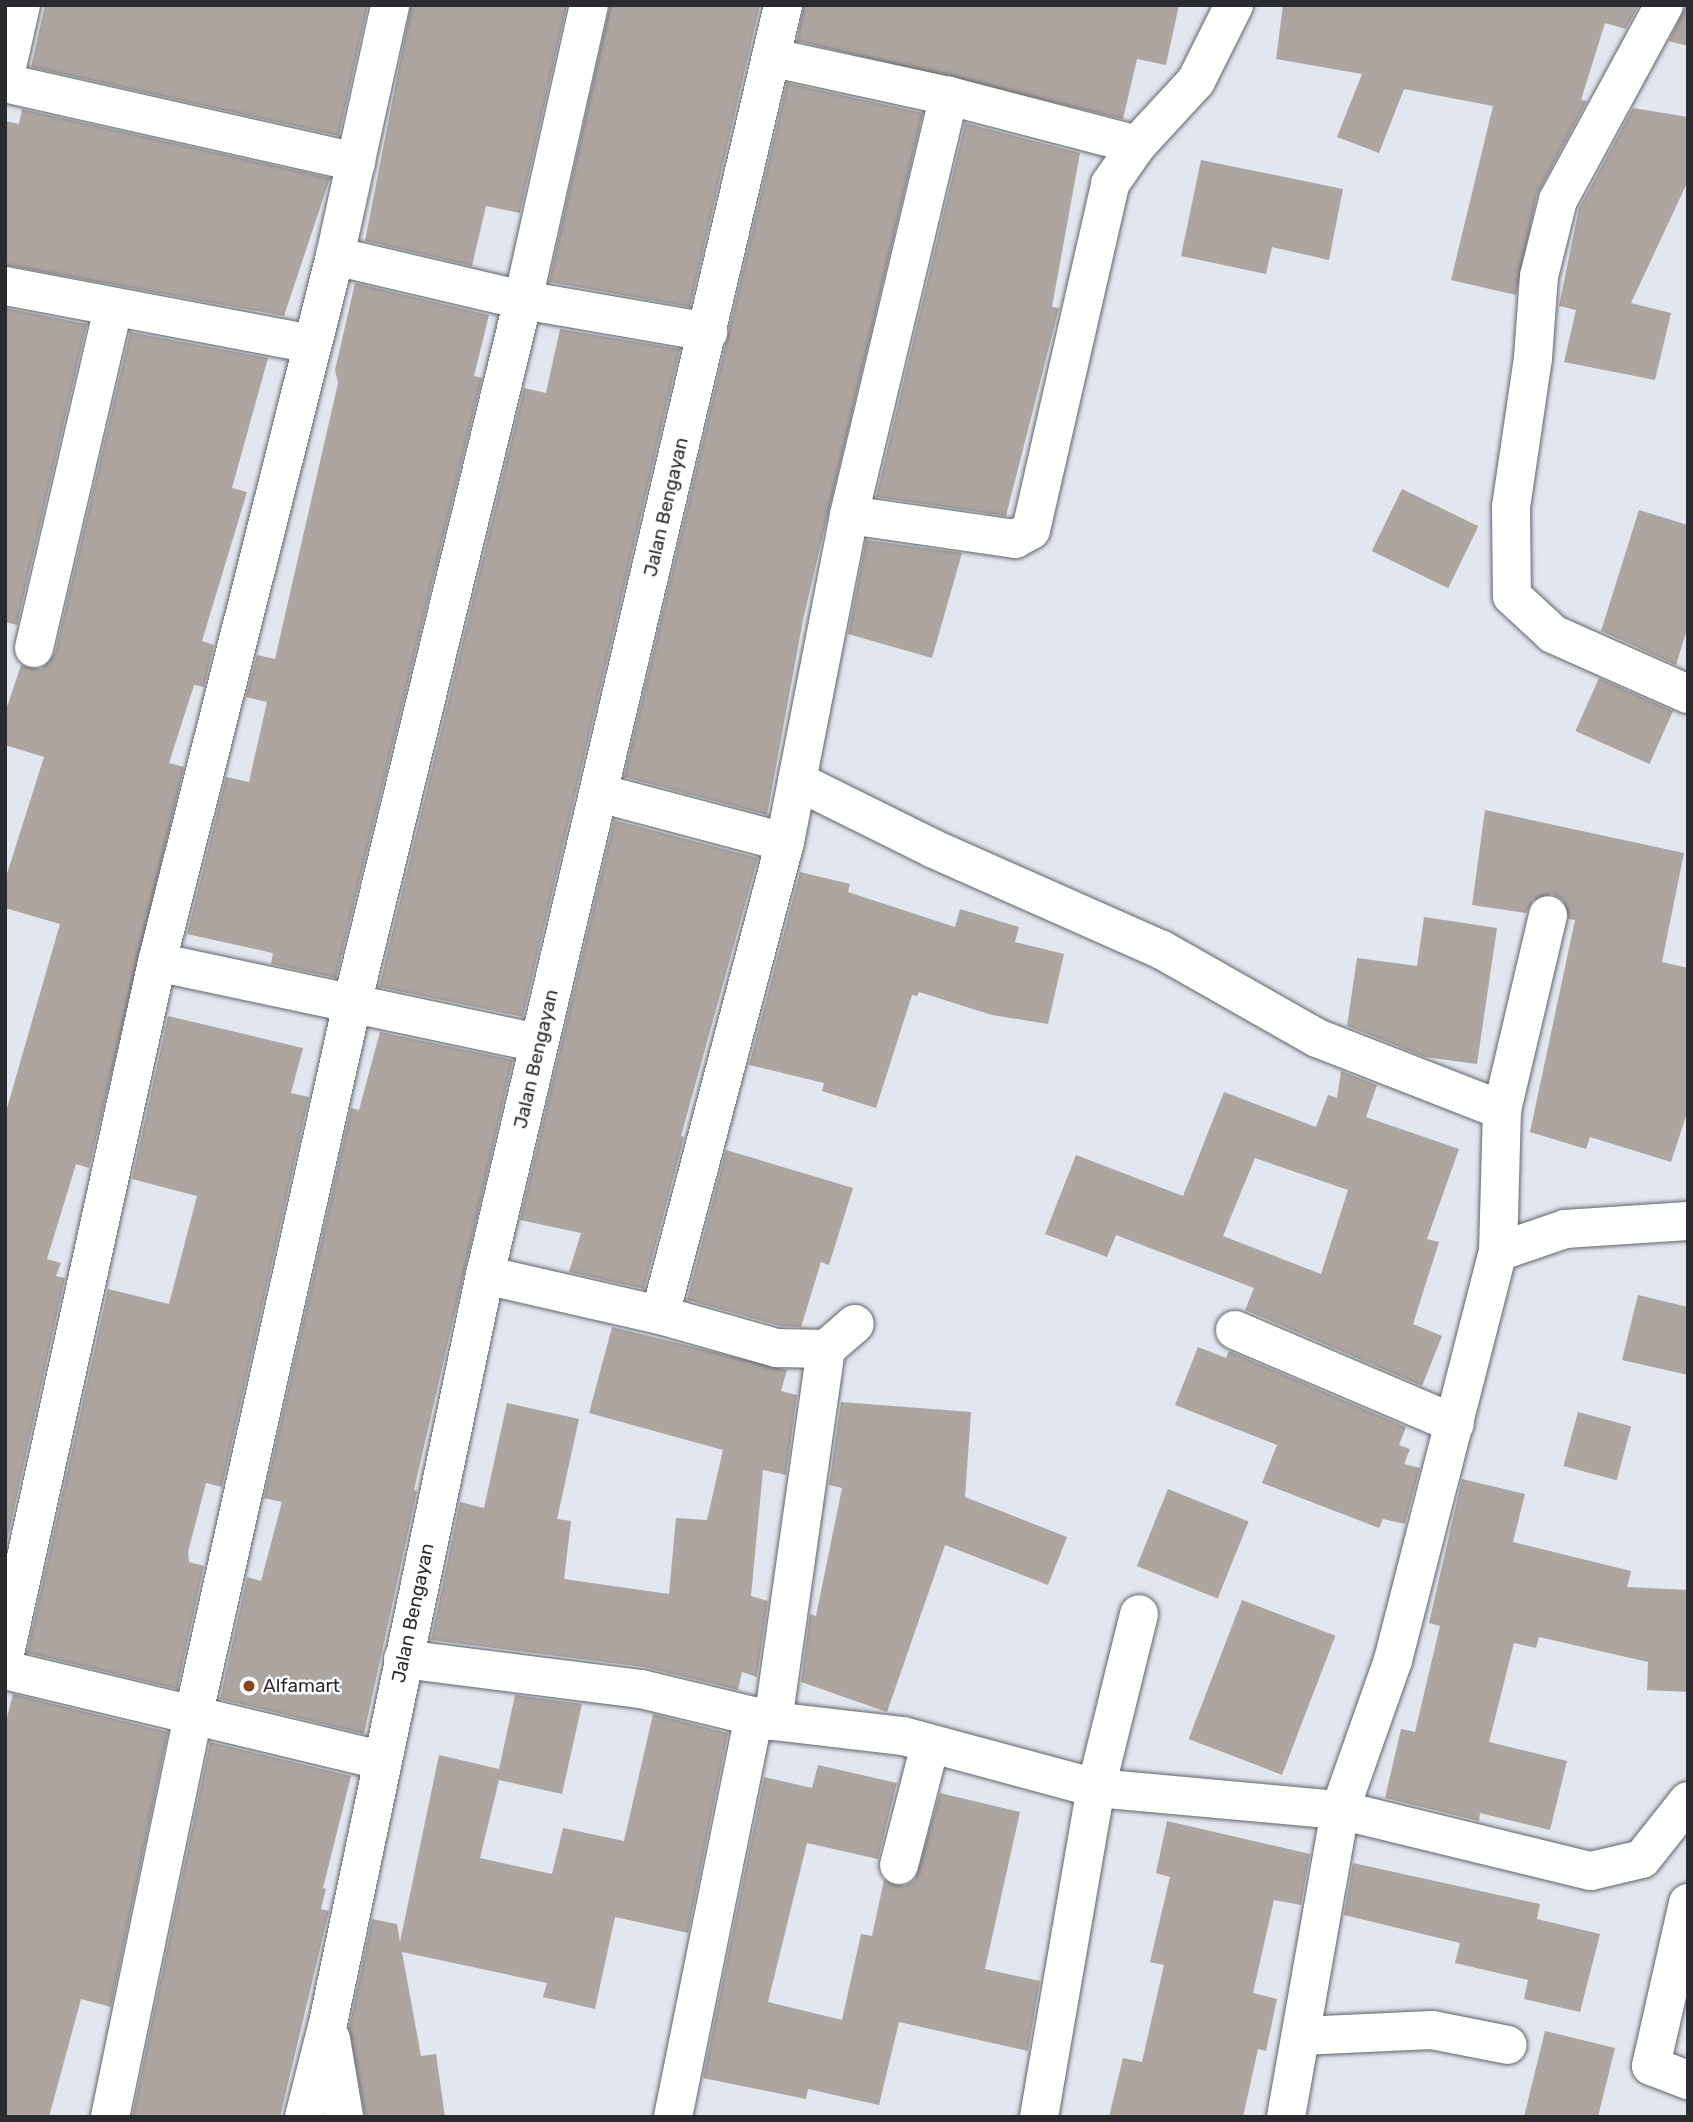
<!DOCTYPE html>
<html>
<head>
<meta charset="utf-8">
<style>
  body { margin:0 }
  #map { position:relative; width:1693px; height:2122px; overflow:hidden; background:#e2e6ee; font-family:Rubik,sans-serif }
  div>[style] { position:absolute }
  [style*='--x'] { left:calc(var(--x)*1px); top:calc(var(--y)*1px); width:calc(var(--w)*1px); rotate:calc(var(--a)*1deg) }
  .building>* { inset:0; background:#aca5a0; transform-origin:0 0 }
  .roads { filter:drop-shadow(0 0 2px #61656b) drop-shadow(0 0 2px #61656b) }
  .minor>* { height:38px; margin:-19px; padding:0 19px; transform-origin:19px; border-radius:19px; background:#fff }
  .dots>* { width:19px; height:19px; translate:-50% -50%; box-sizing:border-box; border:4px solid #fff; border-radius:50% }
  span { translate:-50% -50%; white-space:nowrap; text-align:center; line-height:1.15; -webkit-text-stroke:5px #fff; paint-order:stroke }
  .street-label { font-size:19px; color:#2a2b2e }
  .poi-label { font-size:19px; color:#2a2b2e }
  .left { translate:0 -50%; text-align:left }
  .frame { position:absolute; inset:0; border:7px solid #2a2b2e; pointer-events:none }
</style>
</head>
<body>
<div id="map">
  <div class="building">
    <div style="clip-path:polygon(45px 5px,368px 5px,339px 136px,31px 67px)"></div>
    <div style="clip-path:polygon(411px 5px,567px 5px,520px 213px,486px 206px,472px 266px,365px 241px)"></div>
    <div style="clip-path:polygon(610px 5px,760px 5px,690px 307px,549px 282px)"></div>
    <div style="clip-path:polygon(804px 5px,1179px 5px,1166px 65px,1137px 59px,1123px 119px,797px 41px)"></div>
    <div style="clip-path:polygon(1283px 5px,1639px 5px,1626px 29px,1605px 23px,1581px 100px,1587px 101px,1537px 195px,1516px 295px,1451px 280px,1493px 106px,1404px 89px,1379px 153px,1337px 137px,1362px 74px,1276px 59px)"></div>
    <div style="clip-path:polygon(1686px 5px,1688px 5px,1688px 46px,1669px 41px)"></div>
    <div style="clip-path:polygon(787px 83px,923px 113px,803px 620px,767px 815px,624px 777px)"></div>
    <div style="clip-path:polygon(1633px 108px,1688px 117px,1688px 181px,1631px 303px,1671px 313px,1655px 380px,1564px 362px,1576px 310px,1559px 306px,1579px 208px)"></div>
    <div style="clip-path:polygon(22px 109px,330px 178px,284px 316px,5px 265px,5px 121px,19px 124px)"></div>
    <div style="clip-path:polygon(965px 123px,1080px 153px,1052px 307px,1059px 308px,1006px 516px,876px 497px)"></div>
    <div style="clip-path:polygon(1201px 160px,1343px 189px,1329px 260px,1272px 247px,1266px 274px,1181px 256px)"></div>
    <div style="clip-path:polygon(355px 283px,489px 315px,474px 376px,482px 378px,336px 978px,271px 964px,273px 953px,187px 934px,226px 777px,249px 782px,267px 702px,246px 697px,257px 655px,275px 659px,338px 383px,335px 370px)"></div>
    <div style="clip-path:polygon(5px 308px,87px 324px,17px 625px,5px 622px)"></div>
    <div style="clip-path:polygon(560px 329px,680px 349px,523px 1017px,379px 987px,524px 388px,546px 393px)"></div>
    <div style="clip-path:polygon(130px 332px,268px 358px,232px 488px,247px 492px,202px 641px,214px 645px,204px 687px,194px 685px,169px 763px,184px 767px,89px 1168px,76px 1164px,47px 1259px,61px 1263px,56px 1276px,65px 1278px,5px 1550px,5px 1115px,60px 924px,5px 908px,5px 880px,44px 757px,5px 745px,5px 713px,21px 665px,41px 669px,55px 653px)"></div>
    <div style="left:1402px;top:489px;width:85px;height:69px;rotate:26deg"></div>
    <div style="clip-path:polygon(1639px 510px,1688px 525px,1688px 626px,1676px 665px,1601px 631px)"></div>
    <div style="clip-path:polygon(866px 540px,962px 553px,932px 658px,848px 634px)"></div>
    <div style="left:1599px;top:678px;width:81px;height:58px;rotate:24deg"></div>
    <div style="clip-path:polygon(1485px 810px,1684px 853px,1662px 962px,1688px 968px,1688px 1110px,1671px 1162px,1590px 1137px,1586px 1149px,1530px 1132px,1575px 920px,1569px 919px,1563px 900px,1552px 894px,1533px 900px,1526px 913px,1472px 905px)"></div>
    <div style="clip-path:polygon(614px 820px,758px 858px,681px 1136px,684px 1137px,644px 1289px,569px 1272px,581px 1233px,520px 1220px)"></div>
    <div style="clip-path:polygon(800px 872px,850px 884px,848px 892px,955px 927px,960px 909px,1019px 927px,1015px 942px,1064px 954px,1048px 1024px,992px 1015px,919px 992px,917px 996px,912px 995px,876px 1108px,822px 1091px,824px 1083px,749px 1065px)"></div>
    <div style="clip-path:polygon(1424px 917px,1497px 928px,1477px 1064px,1425px 1057px,1347px 1026px,1357px 958px,1417px 966px)"></div>
    <div style="clip-path:polygon(168px 1016px,303px 1048px,291px 1093px,309px 1097px,222px 1487px,206px 1483px,188px 1552px,189px 1562px,204px 1566px,177px 1689px,27px 1653px,108px 1289px,169px 1304px,197px 1196px,132px 1179px)"></div>
    <div style="clip-path:polygon(380px 1032px,513px 1060px,414px 1490px,417px 1491px,364px 1734px,220px 1699px,247px 1577px,261px 1581px,282px 1502px,264px 1498px,351px 1108px,359px 1110px)"></div>
    <div style="clip-path:polygon(evenodd,1341px 1071px,1377px 1085px,1366px 1117px,1459px 1149px,1427px 1239px,1439px 1242px,1413px 1324px,1442px 1336px,1422px 1386px,1245px 1310px,1254px 1288px,1116px 1235px,1107px 1257px,1045px 1234px,1076px 1155px,1183px 1196px,1224px 1092px,1316px 1127px,1328px 1095px,1337px 1098px,1341px 1071px,1255px 1158px,1348px 1190px,1321px 1274px,1223px 1236px,1255px 1158px)"></div>
    <div style="clip-path:polygon(726px 1150px,853px 1188px,829px 1265px,821px 1262px,801px 1327px,780px 1326px,687px 1300px)"></div>
    <div style="clip-path:polygon(1638px 1295px,1688px 1307px,1688px 1375px,1622px 1360px)"></div>
    <div style="clip-path:polygon(612px 1327px,787px 1370px,781px 1391px,797px 1395px,786px 1475px,763px 1470px,751px 1596px,768px 1601px,757px 1677px,742px 1672px,738px 1690px,644px 1667px,431px 1640px,460px 1502px,484px 1508px,507px 1403px,579px 1419px,557px 1519px,571px 1521px,564px 1579px,669px 1594px,676px 1518px,707px 1520px,723px 1450px,589px 1413px)"></div>
    <div style="clip-path:polygon(1198px 1347px,1226px 1358px,1229px 1351px,1406px 1427px,1399px 1445px,1410px 1449px,1404px 1464px,1420px 1468px,1405px 1524px,1383px 1519px,1379px 1528px,1262px 1483px,1277px 1445px,1175px 1405px)"></div>
    <div style="clip-path:polygon(841px 1402px,971px 1412px,965px 1497px,1067px 1537px,1048px 1585px,945px 1545px,887px 1712px,801px 1682px,810px 1614px,816px 1616px,842px 1488px,829px 1485px)"></div>
    <div style="left:1578px;top:1412px;width:55px;height:56px;rotate:15deg"></div>
    <div style="clip-path:polygon(1462px 1479px,1525px 1494px,1513px 1542px,1631px 1571px,1627px 1587px,1688px 1590px,1688px 1692px,1647px 1690px,1648px 1662px,1539px 1637px,1536px 1648px,1514px 1643px,1489px 1742px,1567px 1761px,1550px 1830px,1480px 1813px,1479px 1821px,1385px 1798px,1401px 1729px,1415px 1732px,1440px 1626px,1429px 1623px)"></div>
    <div style="left:1168px;top:1489px;width:87px;height:83px;rotate:22deg"></div>
    <div style="left:1242px;top:1600px;width:100px;height:149px;rotate:21deg"></div>
    <div style="clip-path:polygon(13px 1694px,168px 1732px,111px 2007px,81px 1999px,49px 2117px,5px 2117px,5px 1725px)"></div>
    <div style="clip-path:polygon(515px 1695px,582px 1704px,562px 1794px,499px 1780px,480px 1858px,552px 1874px,563px 1828px,624px 1841px,653px 1714px,728px 1733px,688px 1933px,615px 1917px,595px 2009px,543px 1997px,547px 1983px,402px 1952px,421px 2056px,436px 2054px,445px 2117px,365px 2117px,349px 2028px,372px 1919px,397px 1924px,400px 1942px,439px 1755px,499px 1769px)"></div>
    <div style="clip-path:polygon(210px 1742px,351px 1776px,323px 1888px,326px 1889px,321px 1909px,329px 1911px,280px 2117px,132px 2117px)"></div>
    <div style="clip-path:polygon(818px 1765px,897px 1783px,878px 1859px,807px 1843px,768px 2002px,842px 2020px,861px 1934px,872px 1936px,884px 1880px,904px 1886px,915px 1880px,940px 1793px,1020px 1812px,985px 1969px,1040px 1981px,1028px 2051px,899px 2022px,879px 2105px,808px 2089px,806px 2099px,703px 2078px,764px 1777px,812px 1788px)"></div>
    <div style="clip-path:polygon(1167px 1821px,1310px 1854px,1301px 1905px,1274px 1900px,1253px 1993px,1277px 1999px,1266px 2051px,1258px 2049px,1243px 2117px,1109px 2117px,1123px 2058px,1142px 2062px,1164px 1965px,1150px 1962px,1170px 1877px,1156px 1873px)"></div>
    <div style="clip-path:polygon(1353px 1863px,1540px 1904px,1537px 1919px,1600px 1934px,1580px 2012px,1524px 1999px,1528px 1980px,1455px 1963px,1460px 1943px,1344px 1915px)"></div>
    <div style="clip-path:polygon(1545px 2031px,1615px 2048px,1598px 2117px,1524px 2117px)"></div>
  </div>
  <div class="roads">
    <div class="minor">
      <div style="--x:1664;--y:5;--w:222;--a:118.5"></div>
      <div style="--x:1558;--y:200;--w:78;--a:104"></div>
      <div style="--x:1539;--y:276;--w:82;--a:94.2"></div>
      <div style="--x:1533;--y:358;--w:151;--a:98.4"></div>
      <div style="--x:1511;--y:507;--w:89;--a:89.4"></div>
      <div style="--x:1512;--y:596;--w:56;--a:42.8"></div>
      <div style="--x:1553;--y:634;--w:148;--a:24"></div>
      <div style="--x:774;--y:58;--w:179;--a:12.3"></div>
      <div style="--x:949;--y:96;--w:194;--a:14.6"></div>
      <div style="--x:5;--y:76;--w:73;--a:-77.3"></div>
      <div style="--x:5;--y:83;--w:360;--a:12.7"></div>
      <div style="--x:335;--y:256;--w:193;--a:13.2"></div>
      <div style="--x:523;--y:300;--w:188;--a:9.8"></div>
      <div style="--x:5;--y:286;--w:313;--a:10.7"></div>
      <div style="--x:849;--y:515;--w:168;--a:8.2"></div>
      <div style="--x:1015;--y:539;--w:18;--a:-29"></div>
      <div style="--x:1031;--y:530;--w:355;--a:-77.1"></div>
      <div style="--x:1110;--y:184;--w:47;--a:-55.3"></div>
      <div style="--x:1137;--y:145;--w:87;--a:-47.3"></div>
      <div style="--x:1196;--y:81;--w:85;--a:-63.4"></div>
      <div style="--x:34;--y:648;--w:348;--a:-76.9"></div>
      <div style="--x:797;--y:781;--w:153;--a:26.4"></div>
      <div style="--x:934;--y:849;--w:249;--a:23.9"></div>
      <div style="--x:1162;--y:950;--w:178;--a:29.6"></div>
      <div style="--x:1317;--y:1038;--w:199;--a:21.3"></div>
      <div style="--x:599;--y:793;--w:192;--a:14.8"></div>
      <div style="--x:785;--y:842;--w:333;--a:-78.9"></div>
      <div style="--x:849;--y:515;--w:431;--a:-76.6"></div>
      <div style="--x:157;--y:962;--w:390;--a:12"></div>
      <div style="--x:1498;--y:1252;--w:71;--a:-18.9"></div>
      <div style="--x:1565;--y:1229;--w:123;--a:-3.7"></div>
      <div style="--x:485;--y:1275;--w:180;--a:12.9"></div>
      <div style="--x:660;--y:1315;--w:122;--a:15.8"></div>
      <div style="--x:777;--y:1348;--w:49;--a:1.2"></div>
      <div style="--x:826;--y:1349;--w:38;--a:-41"></div>
      <div style="--x:660;--y:1315;--w:489;--a:-75.2"></div>
      <div style="--x:1235;--y:1330;--w:239;--a:23.1"></div>
      <div style="--x:5;--y:1653;--w:708;--a:-77.59"></div>
      <div style="--x:157;--y:962;--w:728;--a:-75.85"></div>
      <div style="--x:335;--y:256;--w:257;--a:-77.6"></div>
      <div style="--x:403;--y:1659;--w:240;--a:7.2"></div>
      <div style="--x:641;--y:1689;--w:136;--a:13.6"></div>
      <div style="--x:773;--y:1721;--w:131;--a:6.6"></div>
      <div style="--x:903;--y:1736;--w:200;--a:15.1"></div>
      <div style="--x:1096;--y:1788;--w:245;--a:5.2"></div>
      <div style="--x:1340;--y:1810;--w:258;--a:13.7"></div>
      <div style="--x:1591;--y:1871;--w:52;--a:-13.2"></div>
      <div style="--x:1642;--y:1859;--w:74;--a:-51.6"></div>
      <div style="--x:5;--y:1670;--w:386;--a:13.5"></div>
      <div style="--x:773;--y:1721;--w:376;--a:-81.9"></div>
      <div style="--x:899;--y:1865;--w:124;--a:-75.5"></div>
      <div style="--x:1688;--y:1903;--w:167;--a:102.8"></div>
      <div style="--x:1651;--y:2066;--w:40;--a:21"></div>
      <div style="--x:1301;--y:2036;--w:131;--a:-2.6"></div>
      <div style="--x:1432;--y:2030;--w:77;--a:11.2"></div>
      <div style="--x:331;--y:2039;--w:79;--a:80.5"></div>
      <div style="--x:110;--y:2117;--w:413;--a:-78.3"></div>
      <div style="--x:194;--y:1713;--w:731;--a:-77.43"></div>
      <div style="--x:353;--y:1000;--w:720;--a:-76.35"></div>
      <div style="--x:523;--y:300;--w:302;--a:-77.4"></div>
      <div style="--x:304;--y:2117;--w:97;--a:-75.7"></div>
      <div style="--x:328;--y:2023;--w:764;--a:-78.15"></div>
      <div style="--x:485;--y:1275;--w:1304;--a:-76.79"></div>
      <div style="--x:673;--y:2117;--w:409;--a:-78.6"></div>
      <div style="--x:1039;--y:2117;--w:334;--a:-80.2"></div>
      <div style="--x:1096;--y:1788;--w:179;--a:-76.1"></div>
      <div style="--x:1286;--y:2117;--w:312;--a:-80"></div>
      <div style="--x:1340;--y:1810;--w:159;--a:-70.5"></div>
      <div style="--x:1393;--y:1660;--w:421;--a:-75.6"></div>
      <div style="--x:1498;--y:1252;--w:142;--a:-88.4"></div>
      <div style="--x:1502;--y:1110;--w:200;--a:-76.7"></div>
    </div>
  </div>
  <div class="dots">
    <div style="left:249px;top:1686px;background:#8a461b"></div>
  </div>
  <div class="street-label">
    <span style="left:666px;top:507px;rotate:-77deg">Jalan Bengayan</span>
    <span style="left:536px;top:1059px;rotate:-77deg">Jalan Bengayan</span>
    <span style="left:413px;top:1613px;rotate:-78deg">Jalan Bengayan</span>
  </div>
  <div class="poi-label">
    <span class="left" style="left:263px;top:1686px">Alfamart</span>
  </div>
  <div class="frame"></div>
</div>
</body>
</html>
